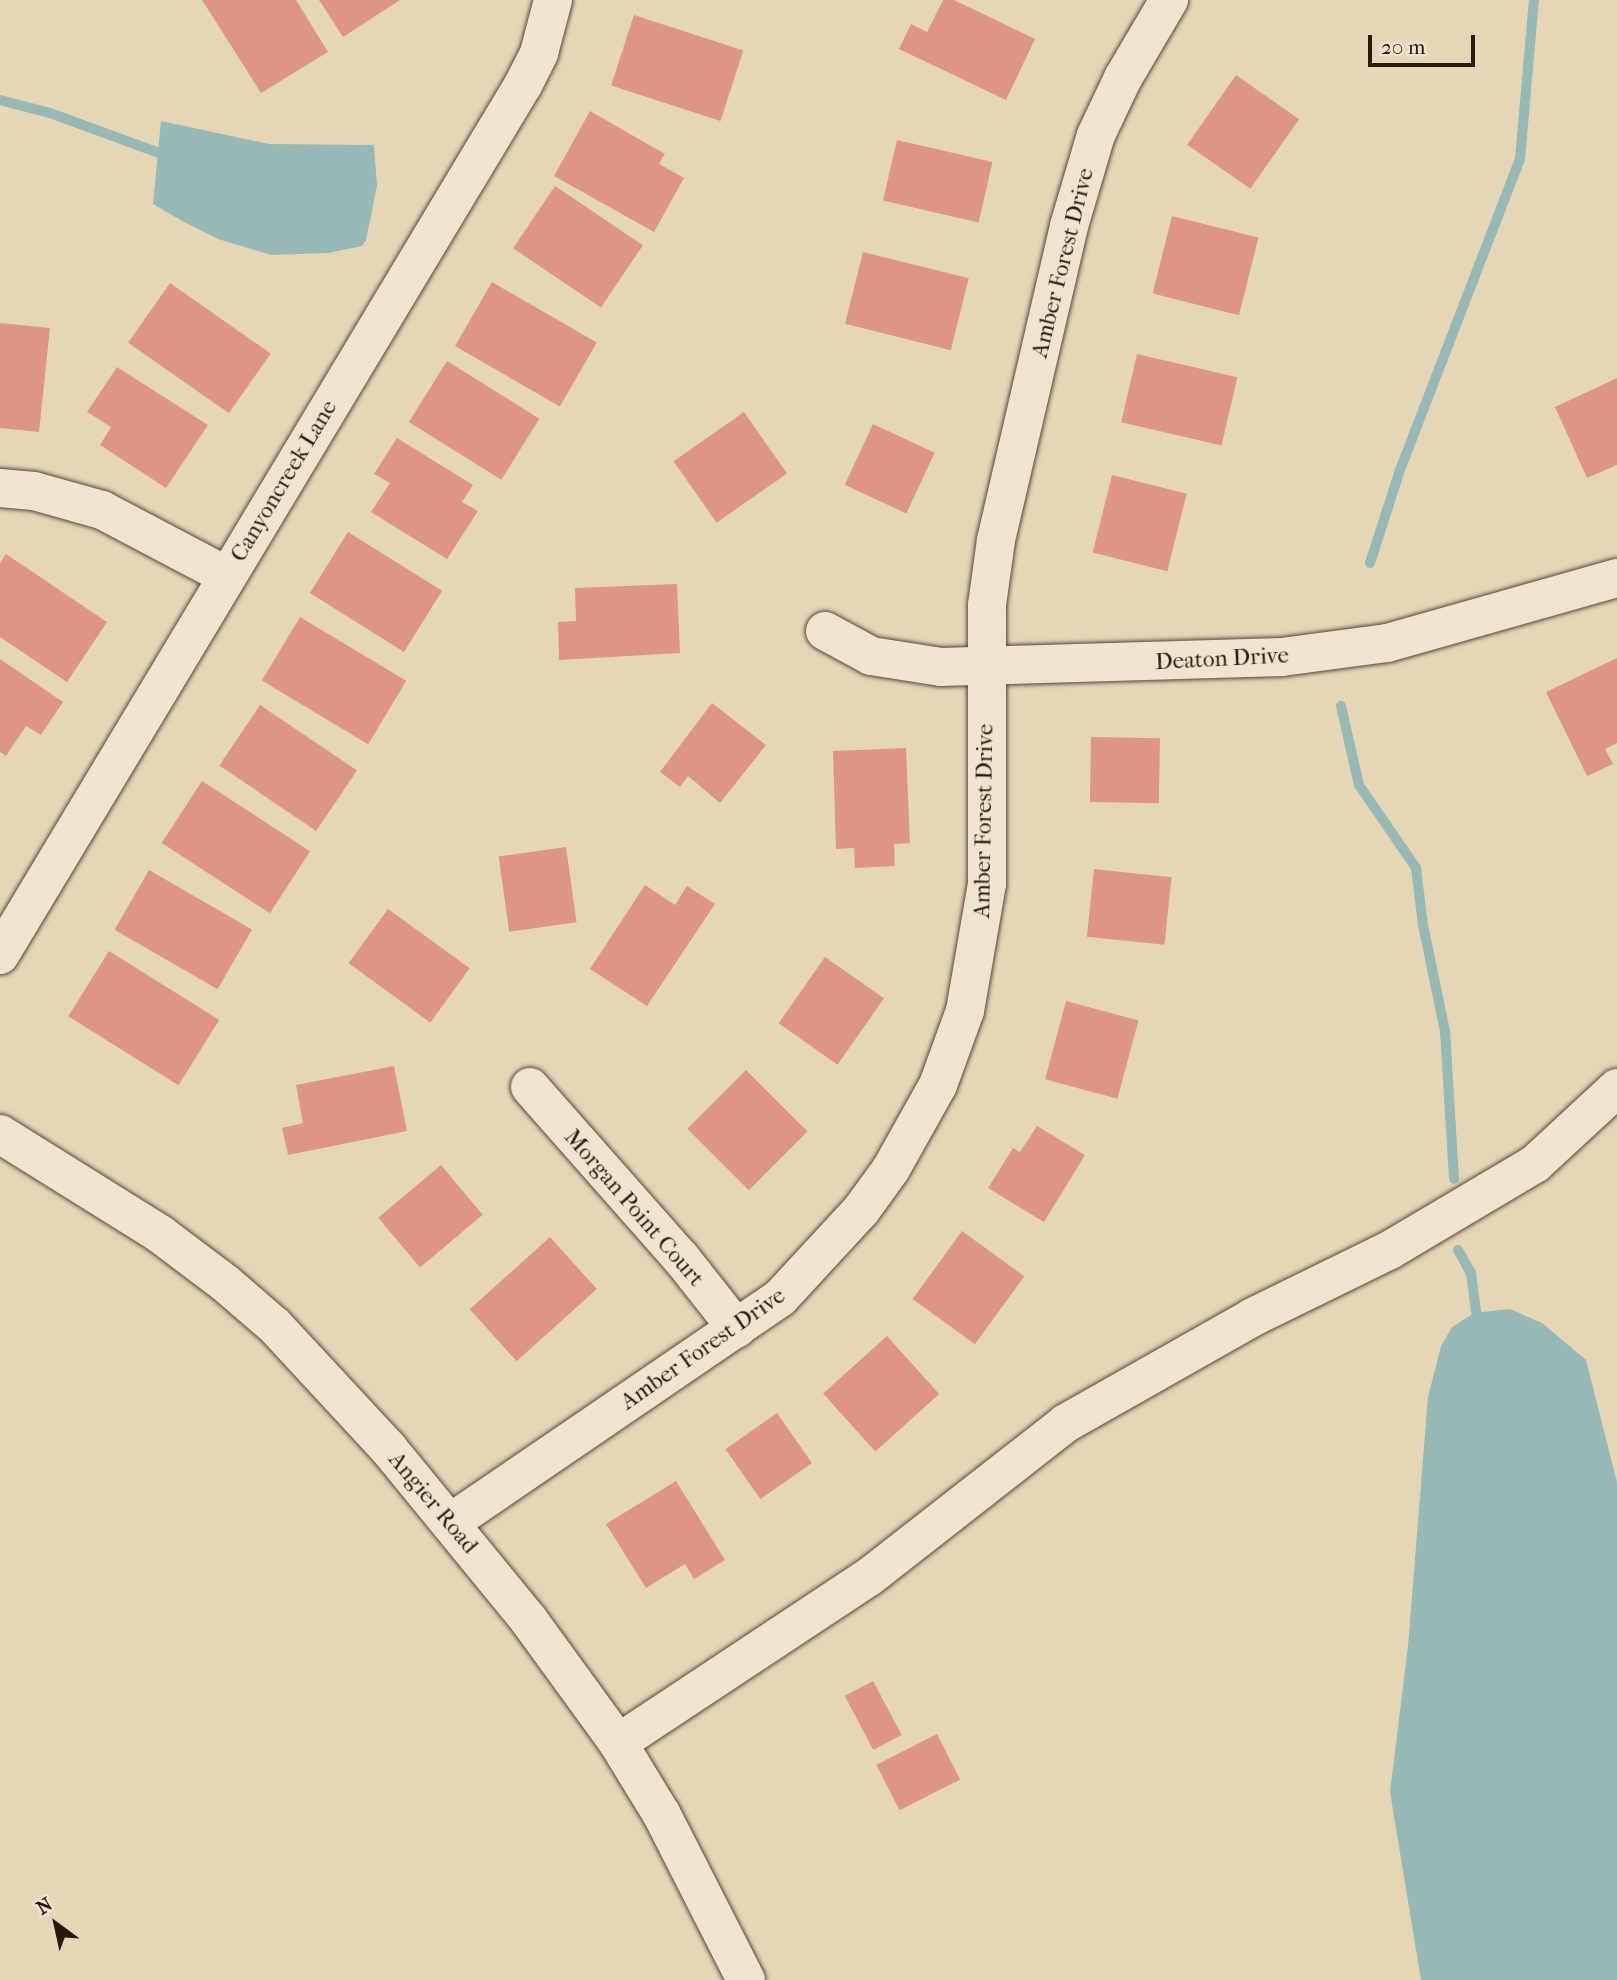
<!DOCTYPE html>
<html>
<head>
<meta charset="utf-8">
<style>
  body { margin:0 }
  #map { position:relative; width:1617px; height:1980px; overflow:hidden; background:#e6d6b8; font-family:"IM FELL French Canon",serif }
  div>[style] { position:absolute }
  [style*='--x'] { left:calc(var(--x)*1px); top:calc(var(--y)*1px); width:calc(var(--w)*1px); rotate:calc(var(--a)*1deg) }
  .water>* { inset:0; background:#97b8b4 }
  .stream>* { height:10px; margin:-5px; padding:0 5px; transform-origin:5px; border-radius:5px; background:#97b8b4 }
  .building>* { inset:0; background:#dd958a; transform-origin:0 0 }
  .roads { filter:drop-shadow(0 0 2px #584836) drop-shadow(0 0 2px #584836) }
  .minor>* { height:38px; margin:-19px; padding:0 19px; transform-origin:19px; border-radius:19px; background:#efe4d1 }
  span { translate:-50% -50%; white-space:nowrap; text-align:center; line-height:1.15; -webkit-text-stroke:6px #efe4d1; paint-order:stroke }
  .street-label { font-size:23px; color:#29180b }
  .north { position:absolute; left:21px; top:1889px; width:70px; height:70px; -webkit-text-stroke:5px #efe4d1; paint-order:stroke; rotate:327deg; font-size:19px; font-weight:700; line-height:28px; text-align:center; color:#29180b }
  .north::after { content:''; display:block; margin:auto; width:24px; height:32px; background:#29180b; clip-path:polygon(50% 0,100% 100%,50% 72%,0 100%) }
  .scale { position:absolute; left:1368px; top:35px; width:107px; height:32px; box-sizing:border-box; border:4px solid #29180b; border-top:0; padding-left:9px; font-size:21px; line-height:24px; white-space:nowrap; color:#29180b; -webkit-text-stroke:5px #efe4d1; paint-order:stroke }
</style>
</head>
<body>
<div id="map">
  <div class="water">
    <div style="clip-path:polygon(161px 121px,269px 144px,374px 145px,377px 186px,366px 240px,362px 246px,328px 253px,271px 255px,218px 239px,184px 222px,153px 204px)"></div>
    <div style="clip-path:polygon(1510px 1309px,1542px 1323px,1586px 1360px,1617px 1482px,1617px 1980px,1421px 1980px,1390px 1792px,1408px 1646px,1428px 1397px,1441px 1346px,1452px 1327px,1474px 1313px)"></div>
  </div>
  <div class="stream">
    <div style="--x:0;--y:100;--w:52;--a:14.6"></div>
    <div style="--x:50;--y:113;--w:128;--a:20.1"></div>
    <div style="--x:1370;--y:563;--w:98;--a:-72.1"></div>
    <div style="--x:1400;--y:470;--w:333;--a:-68.9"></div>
    <div style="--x:1520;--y:159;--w:160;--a:-85"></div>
    <div style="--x:1341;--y:706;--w:81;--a:77.2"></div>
    <div style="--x:1359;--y:785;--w:101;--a:55.5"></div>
    <div style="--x:1416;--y:868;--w:57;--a:83"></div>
    <div style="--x:1423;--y:925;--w:108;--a:78.3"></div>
    <div style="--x:1445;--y:1031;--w:148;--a:86.5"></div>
    <div style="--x:1458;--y:1250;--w:26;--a:61"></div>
    <div style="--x:1471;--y:1273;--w:53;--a:82.5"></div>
  </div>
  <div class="building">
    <div style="clip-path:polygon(202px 0,296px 0,328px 52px,261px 93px)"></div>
    <div style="clip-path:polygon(319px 0,400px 0,343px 37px)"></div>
    <div style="clip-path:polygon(943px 0,954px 0,1035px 39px,1006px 100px,899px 49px,911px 24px,927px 32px)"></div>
    <div style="left:634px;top:15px;width:115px;height:74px;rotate:18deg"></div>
    <div style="left:1236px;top:75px;width:77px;height:85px;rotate:35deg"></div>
    <div style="clip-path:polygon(590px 111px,665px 154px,659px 164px,684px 178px,654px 232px,554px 176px)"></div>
    <div style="left:897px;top:140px;width:98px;height:62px;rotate:13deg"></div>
    <div style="left:555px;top:186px;width:106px;height:75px;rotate:34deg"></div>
    <div style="left:1172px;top:216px;width:89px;height:80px;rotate:14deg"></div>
    <div style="left:863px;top:252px;width:109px;height:74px;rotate:14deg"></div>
    <div style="left:492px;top:282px;width:121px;height:74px;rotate:30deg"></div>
    <div style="left:170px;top:283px;width:123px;height:73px;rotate:35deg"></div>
    <div style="clip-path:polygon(0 323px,50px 328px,39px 432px,0 428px)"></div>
    <div style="left:1137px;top:354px;width:103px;height:70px;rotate:13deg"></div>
    <div style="left:447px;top:361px;width:109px;height:72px;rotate:32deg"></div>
    <div style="clip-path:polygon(117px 367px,208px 425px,166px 488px,100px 445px,111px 427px,87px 412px)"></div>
    <div style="clip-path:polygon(1617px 378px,1617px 465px,1587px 478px,1555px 407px)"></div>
    <div style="left:744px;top:412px;width:75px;height:86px;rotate:55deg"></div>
    <div style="left:873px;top:424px;width:68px;height:67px;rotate:25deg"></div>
    <div style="clip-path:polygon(397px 438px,473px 485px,462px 502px,478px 511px,447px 559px,371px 512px,390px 483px,374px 474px)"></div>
    <div style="left:1112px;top:475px;width:77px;height:80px;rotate:14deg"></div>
    <div style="left:348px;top:532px;width:111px;height:72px;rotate:32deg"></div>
    <div style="clip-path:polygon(6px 554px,107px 622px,67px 682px,0 637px,0 563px)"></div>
    <div style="clip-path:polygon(677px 584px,680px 653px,559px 660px,558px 622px,576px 621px,575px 588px)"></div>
    <div style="left:300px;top:617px;width:124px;height:74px;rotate:31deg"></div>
    <div style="clip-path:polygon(1617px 658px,1617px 743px,1605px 749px,1613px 764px,1587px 776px,1546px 692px)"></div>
    <div style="clip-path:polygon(0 659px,63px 702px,41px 735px,26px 726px,6px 756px,0 752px)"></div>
    <div style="clip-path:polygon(712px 703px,766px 745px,720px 803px,688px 776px,680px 787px,660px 772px)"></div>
    <div style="left:260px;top:705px;width:117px;height:73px;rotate:34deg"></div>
    <div style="left:1091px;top:737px;width:69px;height:65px;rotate:1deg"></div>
    <div style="clip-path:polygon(906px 748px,910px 843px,894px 844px,895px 866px,855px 868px,854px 848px,836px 849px,833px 751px)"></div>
    <div style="left:202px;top:781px;width:129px;height:74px;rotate:33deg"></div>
    <div style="left:566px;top:847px;width:76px;height:68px;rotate:82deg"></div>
    <div style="left:1094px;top:869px;width:78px;height:68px;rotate:6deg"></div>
    <div style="left:149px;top:870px;width:119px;height:69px;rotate:30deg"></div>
    <div style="clip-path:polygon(645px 885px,675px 905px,687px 886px,715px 904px,647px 1006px,590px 969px)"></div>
    <div style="left:388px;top:909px;width:101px;height:67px;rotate:36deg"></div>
    <div style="left:109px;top:951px;width:130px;height:77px;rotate:32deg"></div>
    <div style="left:825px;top:957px;width:72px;height:81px;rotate:35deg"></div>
    <div style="left:1066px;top:1001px;width:75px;height:81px;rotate:15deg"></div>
    <div style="clip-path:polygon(394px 1066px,407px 1131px,288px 1155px,282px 1128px,303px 1123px,296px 1085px)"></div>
    <div style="left:746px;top:1070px;width:87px;height:83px;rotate:45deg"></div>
    <div style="clip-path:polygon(1037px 1126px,1085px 1155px,1044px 1222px,988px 1188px,1013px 1148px,1020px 1152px)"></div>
    <div style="left:441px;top:1165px;width:65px;height:82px;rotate:50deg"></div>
    <div style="left:962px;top:1231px;width:77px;height:84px;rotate:36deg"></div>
    <div style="left:550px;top:1237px;width:70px;height:108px;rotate:48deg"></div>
    <div style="left:887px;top:1336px;width:78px;height:86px;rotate:48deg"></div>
    <div style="left:777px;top:1413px;width:61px;height:63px;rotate:55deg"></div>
    <div style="clip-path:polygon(676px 1481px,725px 1560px,694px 1579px,685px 1564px,646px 1588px,606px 1524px)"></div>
    <div style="left:873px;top:1681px;width:61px;height:32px;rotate:62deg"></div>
    <div style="left:937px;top:1734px;width:51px;height:68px;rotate:63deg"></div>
  </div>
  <div class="roads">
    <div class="minor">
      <div style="--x:0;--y:488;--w:34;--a:5"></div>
      <div style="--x:34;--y:491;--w:71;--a:15.6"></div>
      <div style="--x:102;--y:510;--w:141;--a:27.8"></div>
      <div style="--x:825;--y:631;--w:52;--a:28.5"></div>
      <div style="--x:871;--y:656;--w:71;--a:8.9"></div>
      <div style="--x:941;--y:667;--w:341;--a:-1.7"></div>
      <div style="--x:1282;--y:657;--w:106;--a:-7.6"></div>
      <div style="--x:1387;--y:643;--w:239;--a:-15.8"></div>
      <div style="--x:0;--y:955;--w:1015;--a:-58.99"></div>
      <div style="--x:523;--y:85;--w:36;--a:-63"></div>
      <div style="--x:539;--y:53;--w:55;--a:-75.2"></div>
      <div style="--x:530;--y:1087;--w:228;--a:48.6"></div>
      <div style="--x:681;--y:1258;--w:90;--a:51.7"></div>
      <div style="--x:0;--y:1134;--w:189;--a:32"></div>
      <div style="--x:160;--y:1234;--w:81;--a:37"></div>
      <div style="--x:225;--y:1283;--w:66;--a:40.7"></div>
      <div style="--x:275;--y:1326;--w:166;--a:47.2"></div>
      <div style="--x:388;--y:1448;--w:221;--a:50.7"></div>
      <div style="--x:528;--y:1619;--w:153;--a:54"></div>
      <div style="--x:618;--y:1743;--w:84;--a:58.6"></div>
      <div style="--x:662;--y:1815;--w:185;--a:63"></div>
      <div style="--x:450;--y:1523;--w:399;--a:-34.3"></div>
      <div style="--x:780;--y:1298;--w:121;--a:-47.3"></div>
      <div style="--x:862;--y:1209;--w:49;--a:-54.1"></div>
      <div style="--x:891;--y:1169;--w:96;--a:-60.8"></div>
      <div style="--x:938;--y:1085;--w:79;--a:-70"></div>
      <div style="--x:965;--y:1011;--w:129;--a:-80.2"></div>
      <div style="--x:987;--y:884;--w:279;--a:-90"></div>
      <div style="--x:987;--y:605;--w:66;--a:-82.1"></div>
      <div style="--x:996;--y:540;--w:322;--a:-76.9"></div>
      <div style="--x:1069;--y:226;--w:95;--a:-73.5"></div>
      <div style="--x:1096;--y:135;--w:63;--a:-64.7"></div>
      <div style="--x:1123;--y:78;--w:91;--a:-59.5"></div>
      <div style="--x:618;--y:1743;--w:301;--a:-33.5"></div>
      <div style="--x:869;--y:1577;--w:250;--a:-38"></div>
      <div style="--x:1066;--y:1423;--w:215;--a:-29.5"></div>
      <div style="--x:1253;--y:1317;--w:153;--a:-26.1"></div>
      <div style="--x:1390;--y:1250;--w:169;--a:-30.7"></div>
      <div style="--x:1535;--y:1164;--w:112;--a:-42.8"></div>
    </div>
  </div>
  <div class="street-label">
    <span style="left:1063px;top:263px;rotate:-76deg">Amber Forest Drive</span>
    <span style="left:284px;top:481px;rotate:-59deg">Canyoncreek Lane</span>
    <span style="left:1222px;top:659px;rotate:-3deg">Deaton Drive</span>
    <span style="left:984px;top:821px;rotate:-89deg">Amber Forest Drive</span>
    <span style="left:634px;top:1208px;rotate:49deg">Morgan Point Court</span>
    <span style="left:703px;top:1349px;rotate:-35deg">Amber Forest Drive</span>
    <span style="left:433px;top:1503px;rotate:50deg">Angier Road</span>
  </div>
  <div class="north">N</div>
  <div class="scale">20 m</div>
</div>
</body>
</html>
